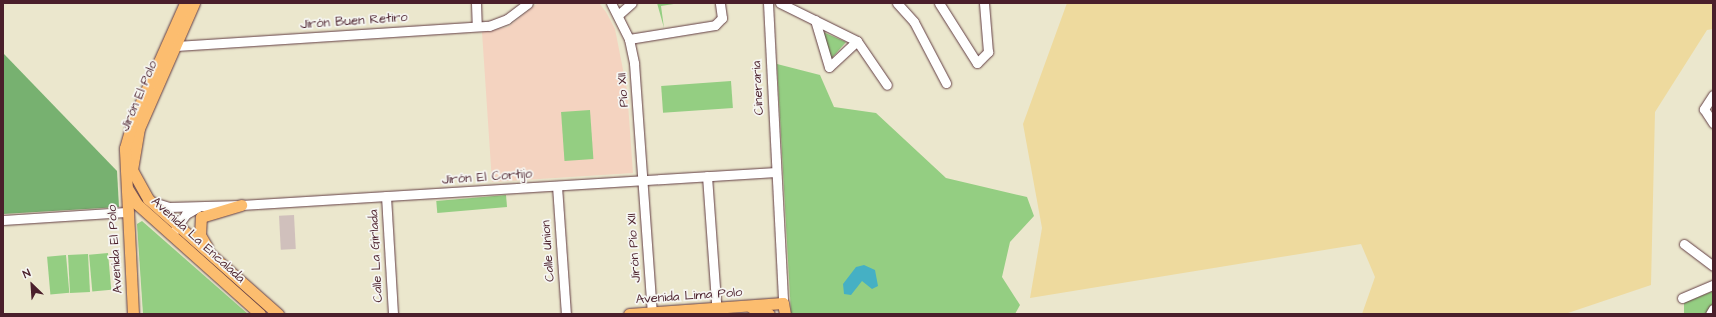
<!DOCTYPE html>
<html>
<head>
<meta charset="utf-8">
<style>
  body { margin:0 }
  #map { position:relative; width:1716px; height:317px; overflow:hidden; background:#ebe7cd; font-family:"Architects Daughter",sans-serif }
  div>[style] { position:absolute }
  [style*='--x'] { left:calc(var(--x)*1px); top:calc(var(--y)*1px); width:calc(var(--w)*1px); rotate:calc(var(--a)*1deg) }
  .built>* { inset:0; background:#f4d3c0 }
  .industrial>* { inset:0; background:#d0c0bc; transform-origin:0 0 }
  .green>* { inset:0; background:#94ce82; transform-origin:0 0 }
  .forest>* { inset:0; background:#77b170 }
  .sand>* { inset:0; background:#eeda9e }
  .water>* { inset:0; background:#45b0c4 }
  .roads { filter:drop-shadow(0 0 1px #623d43) drop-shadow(0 0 1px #623d43) }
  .minor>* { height:9px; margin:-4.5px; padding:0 4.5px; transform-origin:4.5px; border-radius:4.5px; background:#fff }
  .major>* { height:11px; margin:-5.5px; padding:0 5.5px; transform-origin:5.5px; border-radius:5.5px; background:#fcbd6f }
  span { translate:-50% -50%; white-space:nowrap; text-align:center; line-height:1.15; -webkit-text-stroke:3.5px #f6f6f2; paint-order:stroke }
  .street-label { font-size:13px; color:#4a1f2b }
  .frame { position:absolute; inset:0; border:4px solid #4a1f2b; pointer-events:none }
  .north { position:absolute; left:12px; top:265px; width:40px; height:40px; -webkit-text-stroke:3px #f6f6f2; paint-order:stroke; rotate:335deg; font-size:11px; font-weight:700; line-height:16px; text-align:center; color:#4a1f2b }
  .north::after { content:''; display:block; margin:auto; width:14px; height:18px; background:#4a1f2b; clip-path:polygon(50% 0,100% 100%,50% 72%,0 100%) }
</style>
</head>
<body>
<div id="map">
  <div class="built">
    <div style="clip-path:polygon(538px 3px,599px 3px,606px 12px,615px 29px,627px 90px,633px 173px,492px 182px,482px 32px,508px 27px)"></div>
  </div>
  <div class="industrial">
    <div style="left:294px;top:215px;width:34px;height:15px;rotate:87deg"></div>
  </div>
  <div class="green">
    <div style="clip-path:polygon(657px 3px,680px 3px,661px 6px,664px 28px)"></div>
    <div style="clip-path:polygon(823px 32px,846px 42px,831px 59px)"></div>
    <div style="clip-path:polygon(777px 64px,820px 75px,834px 107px,876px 113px,946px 178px,1027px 197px,1034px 216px,1010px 242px,1002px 277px,1020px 305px,1015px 314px,791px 314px)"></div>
    <div style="left:731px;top:81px;width:27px;height:70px;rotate:86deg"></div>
    <div style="left:590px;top:110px;width:49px;height:29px;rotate:86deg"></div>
    <div style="left:506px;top:195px;width:12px;height:70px;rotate:85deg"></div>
    <div style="clip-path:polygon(142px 221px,248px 314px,143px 314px,137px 224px)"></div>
    <div style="left:108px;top:253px;width:37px;height:19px;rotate:85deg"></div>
    <div style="left:88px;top:254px;width:38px;height:20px;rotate:87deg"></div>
    <div style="left:66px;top:255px;width:38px;height:19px;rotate:85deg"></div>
    <div style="clip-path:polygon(1713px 291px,1713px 304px,1706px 314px,1684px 314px,1684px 303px)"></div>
  </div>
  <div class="forest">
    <div style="clip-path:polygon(4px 54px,117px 171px,119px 207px,3px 214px)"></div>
  </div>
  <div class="sand">
    <div style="clip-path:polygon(1067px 3px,1713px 3px,1713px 29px,1707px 30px,1655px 112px,1651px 285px,1565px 314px,1362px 314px,1375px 277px,1361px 244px,1030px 298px,1042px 228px,1023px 124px)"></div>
  </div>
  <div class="water">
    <div style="clip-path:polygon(864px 265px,875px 270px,878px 286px,872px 289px,862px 281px,851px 295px,844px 294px,843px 284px,856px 267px)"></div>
  </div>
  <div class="roads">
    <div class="minor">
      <div style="--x:476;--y:3;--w:23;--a:88"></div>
      <div style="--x:611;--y:3;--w:40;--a:63.4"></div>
      <div style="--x:629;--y:39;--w:25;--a:78"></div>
      <div style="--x:634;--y:63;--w:252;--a:85.9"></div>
      <div style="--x:768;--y:3;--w:300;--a:87.1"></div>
      <div style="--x:780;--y:3;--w:86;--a:26.3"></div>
      <div style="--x:857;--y:41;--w:53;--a:55.7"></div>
      <div style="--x:897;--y:3;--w:25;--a:48"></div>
      <div style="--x:914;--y:22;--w:69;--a:62.3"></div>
      <div style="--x:939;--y:3;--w:71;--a:57.7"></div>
      <div style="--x:977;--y:63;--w:16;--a:-45"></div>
      <div style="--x:988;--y:52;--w:49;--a:-94.7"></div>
      <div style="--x:618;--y:15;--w:18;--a:-41"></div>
      <div style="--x:815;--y:20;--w:49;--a:73.4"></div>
      <div style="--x:829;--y:67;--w:38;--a:-43"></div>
      <div style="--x:629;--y:39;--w:87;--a:-9.2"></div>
      <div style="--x:715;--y:25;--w:10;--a:-45"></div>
      <div style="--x:722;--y:18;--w:15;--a:-98"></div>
      <div style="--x:176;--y:46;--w:314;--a:-3.7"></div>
      <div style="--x:489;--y:26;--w:19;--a:-21"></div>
      <div style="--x:507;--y:19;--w:26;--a:-37"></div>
      <div style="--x:1713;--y:95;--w:17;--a:123"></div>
      <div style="--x:1704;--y:109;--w:17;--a:57"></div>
      <div style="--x:707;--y:176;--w:138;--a:85.9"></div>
      <div style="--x:557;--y:186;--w:128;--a:86"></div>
      <div style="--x:386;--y:196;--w:118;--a:86.6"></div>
      <div style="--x:153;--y:202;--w:17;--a:17"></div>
      <div style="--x:169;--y:207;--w:72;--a:-1.6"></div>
      <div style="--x:241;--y:205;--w:536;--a:-3.53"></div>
      <div style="--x:3;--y:220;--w:123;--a:-3.7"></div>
      <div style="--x:174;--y:231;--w:21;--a:-55"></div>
      <div style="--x:186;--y:214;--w:14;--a:-30"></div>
      <div style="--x:1684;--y:244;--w:36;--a:37"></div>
      <div style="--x:1682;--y:298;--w:34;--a:-23"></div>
      <div style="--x:1710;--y:314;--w:6;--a:-59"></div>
    </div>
    <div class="major">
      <div style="--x:194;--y:3;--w:137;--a:113.7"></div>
      <div style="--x:139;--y:128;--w:43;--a:99.5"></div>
      <div style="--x:132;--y:170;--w:33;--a:61"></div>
      <div style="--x:148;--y:199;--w:174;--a:41.5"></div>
      <div style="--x:127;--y:188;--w:19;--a:58"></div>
      <div style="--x:137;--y:204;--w:165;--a:41.8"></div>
      <div style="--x:207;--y:247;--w:14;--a:-120"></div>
      <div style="--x:200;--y:235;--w:18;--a:-87"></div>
      <div style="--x:201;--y:217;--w:42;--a:-16.7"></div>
      <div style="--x:751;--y:307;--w:19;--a:21"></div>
      <div style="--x:133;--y:314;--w:166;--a:-92.8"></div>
      <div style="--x:125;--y:148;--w:29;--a:-74"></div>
      <div style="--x:133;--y:120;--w:128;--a:-66"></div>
      <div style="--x:629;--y:314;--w:154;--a:-4.1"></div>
      <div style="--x:783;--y:303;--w:11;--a:80"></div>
    </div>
  </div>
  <div class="street-label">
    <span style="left:354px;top:21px;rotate:-4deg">Jirón Buen Retiro</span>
    <span style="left:758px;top:88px;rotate:-93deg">Cineraria</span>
    <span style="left:623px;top:90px;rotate:-94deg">Pío XII</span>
    <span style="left:139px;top:96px;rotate:-67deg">Jirón El Polo</span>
    <span style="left:487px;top:177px;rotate:-4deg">Jirón El Cortijo</span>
    <span style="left:198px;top:240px;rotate:42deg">Avenida La Encalada</span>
    <span style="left:634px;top:248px;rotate:-94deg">Jirón Pío XII</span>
    <span style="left:115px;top:249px;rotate:-94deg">Avenida El Polo</span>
    <span style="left:548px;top:251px;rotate:-94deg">Calle Union</span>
    <span style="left:376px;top:256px;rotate:-93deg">Calle La Girlada</span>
    <span style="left:689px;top:296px;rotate:-4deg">Avenida Lima Polo</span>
  </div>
  <div class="frame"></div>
  <div class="north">N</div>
</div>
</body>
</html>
